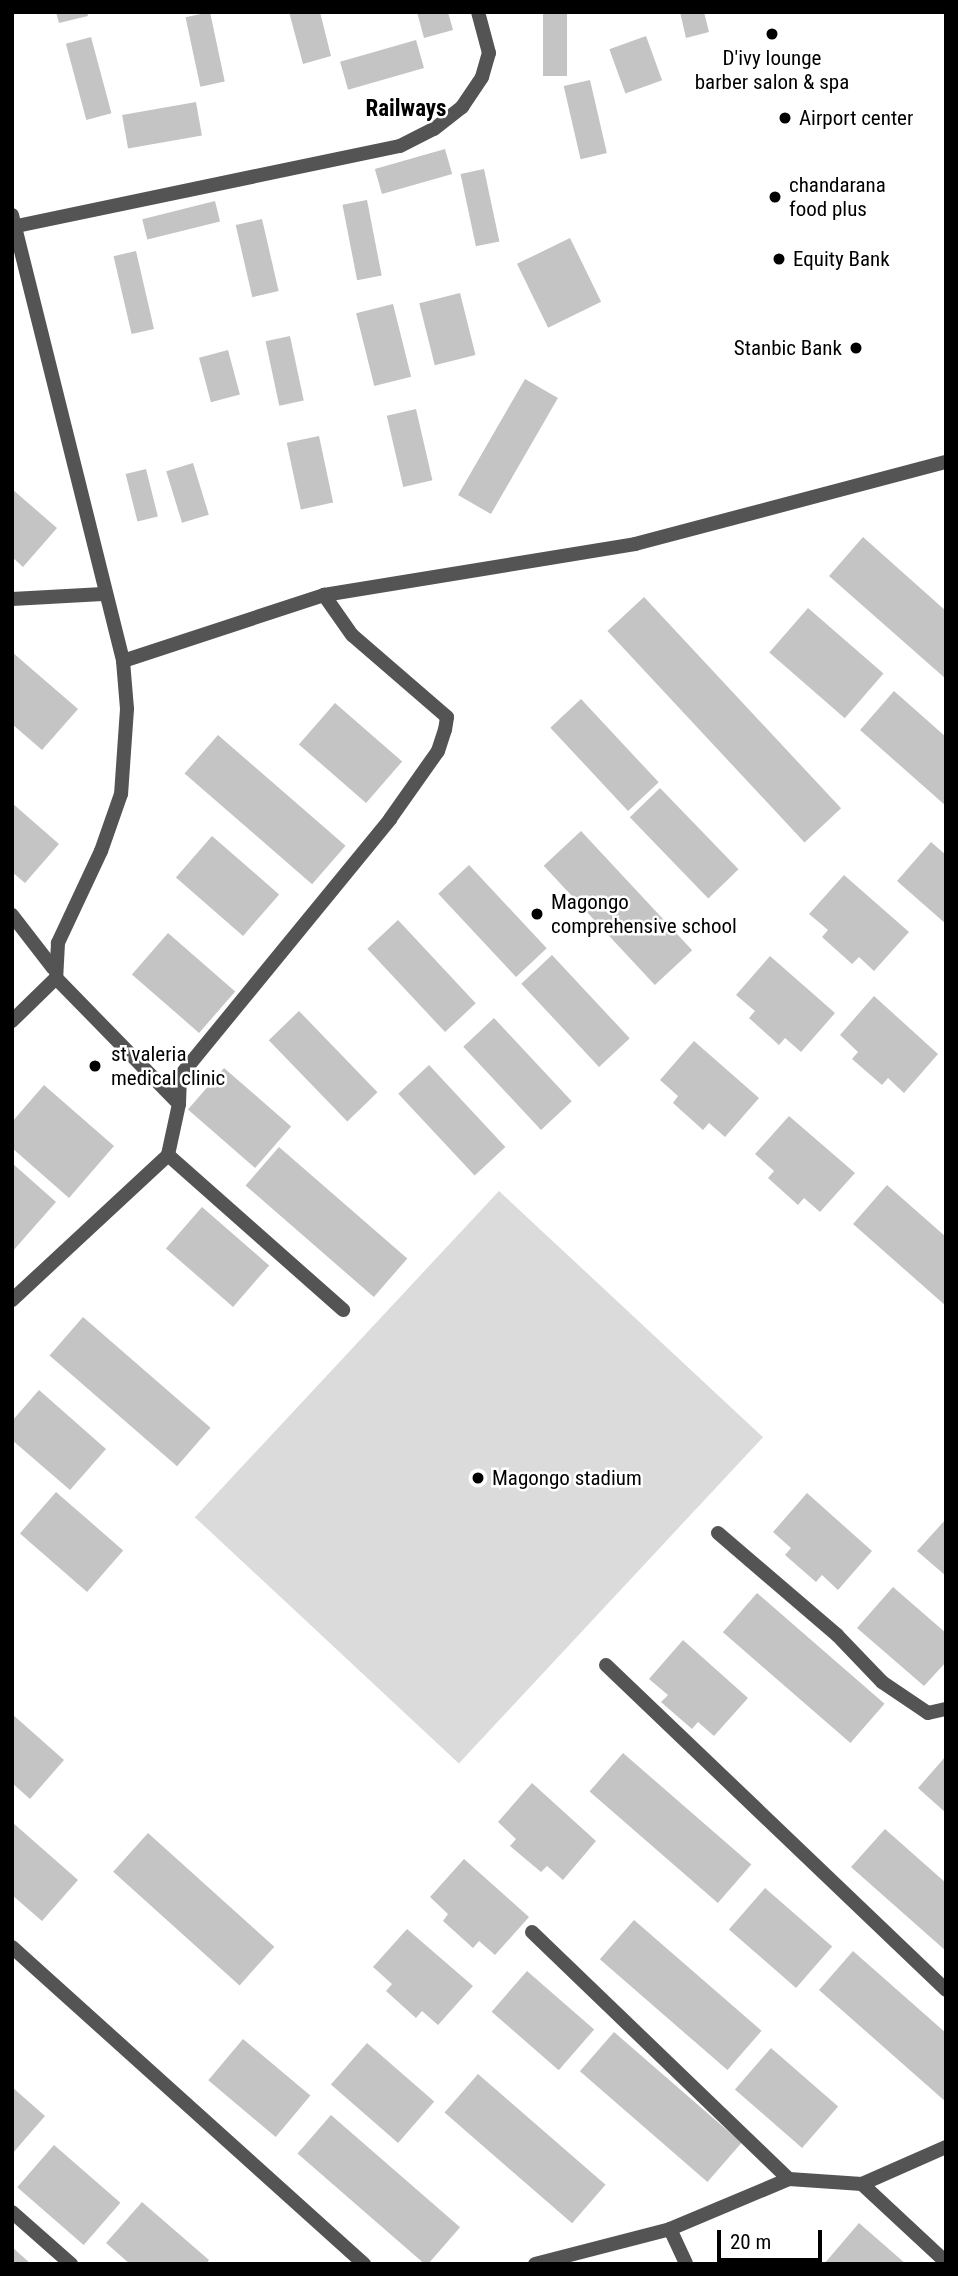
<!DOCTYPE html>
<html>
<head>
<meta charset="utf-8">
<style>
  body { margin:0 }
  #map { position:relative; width:958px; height:2276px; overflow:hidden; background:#fff; font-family:"Roboto Condensed",sans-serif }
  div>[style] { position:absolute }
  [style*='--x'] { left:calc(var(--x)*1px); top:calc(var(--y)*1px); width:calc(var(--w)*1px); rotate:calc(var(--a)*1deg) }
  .green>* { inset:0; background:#dbdbdb; transform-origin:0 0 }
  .building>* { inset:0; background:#c4c4c4; transform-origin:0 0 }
  .street>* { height:14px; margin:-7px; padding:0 7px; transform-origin:7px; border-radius:7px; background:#545454 }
  .dots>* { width:19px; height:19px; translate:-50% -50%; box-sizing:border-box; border:4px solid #fff; border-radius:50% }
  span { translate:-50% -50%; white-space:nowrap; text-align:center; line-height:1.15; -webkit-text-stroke:5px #fff; paint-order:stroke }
  .poi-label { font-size:21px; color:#000 }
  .left { translate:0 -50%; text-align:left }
  .right { translate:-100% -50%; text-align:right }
  .neighbourhood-label { font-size:23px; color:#000; font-weight:700 }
  .frame { position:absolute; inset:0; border:14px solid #000; pointer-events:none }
  .scale { position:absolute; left:717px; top:2230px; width:105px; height:32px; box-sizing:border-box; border:4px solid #000; border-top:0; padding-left:9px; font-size:21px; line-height:24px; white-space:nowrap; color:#000; -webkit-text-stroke:5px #fff; paint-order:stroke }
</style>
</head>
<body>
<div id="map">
  <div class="green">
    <div style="left:499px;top:1191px;width:361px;height:446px;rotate:43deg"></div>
  </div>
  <div class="building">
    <div style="clip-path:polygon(56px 12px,87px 12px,88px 16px,59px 23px)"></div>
    <div style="left:210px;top:12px;width:71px;height:25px;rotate:78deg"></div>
    <div style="clip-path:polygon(289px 12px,320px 12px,331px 56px,303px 64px)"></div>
    <div style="clip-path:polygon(417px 12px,448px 12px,453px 30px,424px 38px)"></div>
    <div style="left:543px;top:12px;width:24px;height:64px"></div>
    <div style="clip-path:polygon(680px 12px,704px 12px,709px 32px,686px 38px)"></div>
    <div style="left:646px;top:36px;width:47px;height:39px;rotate:70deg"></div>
    <div style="left:91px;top:37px;width:79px;height:26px;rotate:75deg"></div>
    <div style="left:416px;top:40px;width:29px;height:79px;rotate:74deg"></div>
    <div style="left:590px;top:80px;width:75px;height:27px;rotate:77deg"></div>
    <div style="left:196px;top:102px;width:34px;height:75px;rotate:80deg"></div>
    <div style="left:445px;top:149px;width:26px;height:73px;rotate:74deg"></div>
    <div style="left:484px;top:169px;width:74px;height:24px;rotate:78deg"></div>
    <div style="left:367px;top:200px;width:77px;height:25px;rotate:79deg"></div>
    <div style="left:215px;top:201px;width:21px;height:75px;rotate:76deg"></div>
    <div style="left:262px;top:219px;width:74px;height:27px;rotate:77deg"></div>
    <div style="left:570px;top:238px;width:71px;height:59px;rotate:64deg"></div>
    <div style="left:136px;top:251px;width:80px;height:23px;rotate:77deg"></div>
    <div style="left:460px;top:293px;width:64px;height:42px;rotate:76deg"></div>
    <div style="left:393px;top:304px;width:75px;height:38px;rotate:76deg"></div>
    <div style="left:290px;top:336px;width:66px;height:25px;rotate:78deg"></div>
    <div style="left:228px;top:350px;width:46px;height:30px;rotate:75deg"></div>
    <div style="left:525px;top:379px;width:38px;height:134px;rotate:30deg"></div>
    <div style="left:416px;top:409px;width:73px;height:30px;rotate:77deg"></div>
    <div style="left:319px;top:436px;width:68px;height:33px;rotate:78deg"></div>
    <div style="left:193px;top:463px;width:54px;height:28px;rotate:73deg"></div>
    <div style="left:146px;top:469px;width:49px;height:21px;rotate:76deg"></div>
    <div style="clip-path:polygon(12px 489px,57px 528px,23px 567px,12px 557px)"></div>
    <div style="clip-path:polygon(863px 537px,946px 611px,946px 679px,829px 576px)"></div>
    <div style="left:644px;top:597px;width:289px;height:50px;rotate:47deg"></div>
    <div style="left:808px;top:608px;width:100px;height:59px;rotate:41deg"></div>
    <div style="clip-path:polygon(12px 652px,78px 709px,42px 750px,12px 724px)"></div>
    <div style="clip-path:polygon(894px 691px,946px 737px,946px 806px,860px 730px)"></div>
    <div style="left:581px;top:699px;width:114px;height:42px;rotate:47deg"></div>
    <div style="left:335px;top:703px;width:89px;height:55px;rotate:41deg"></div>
    <div style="left:218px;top:735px;width:169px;height:51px;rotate:41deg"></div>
    <div style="left:660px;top:788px;width:113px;height:42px;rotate:46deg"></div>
    <div style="clip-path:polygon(12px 803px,59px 844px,25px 883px,12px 872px)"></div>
    <div style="left:581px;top:831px;width:163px;height:51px;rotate:47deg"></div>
    <div style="left:212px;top:836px;width:89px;height:55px;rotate:41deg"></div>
    <div style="clip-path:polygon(931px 842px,946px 855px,946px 924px,897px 881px)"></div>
    <div style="left:469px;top:865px;width:114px;height:42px;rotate:47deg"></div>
    <div style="clip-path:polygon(844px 875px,909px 932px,874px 971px,859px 957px,852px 964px,822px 937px,828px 930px,809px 914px)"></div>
    <div style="left:398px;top:920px;width:114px;height:42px;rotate:47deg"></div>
    <div style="left:168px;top:933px;width:89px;height:55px;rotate:41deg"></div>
    <div style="left:552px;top:955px;width:114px;height:42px;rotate:47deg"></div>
    <div style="clip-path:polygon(770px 956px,835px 1013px,801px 1052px,785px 1038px,779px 1045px,749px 1018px,755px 1011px,736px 995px)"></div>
    <div style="clip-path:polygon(874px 996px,938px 1054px,904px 1093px,888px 1078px,882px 1085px,852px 1059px,858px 1052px,840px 1035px)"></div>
    <div style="left:299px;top:1011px;width:113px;height:42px;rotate:46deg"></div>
    <div style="left:494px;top:1018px;width:114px;height:42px;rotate:47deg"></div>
    <div style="clip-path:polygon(694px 1041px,759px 1098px,725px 1137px,709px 1123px,703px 1130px,673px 1103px,678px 1096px,660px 1080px)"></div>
    <div style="left:429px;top:1065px;width:112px;height:42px;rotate:47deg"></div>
    <div style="left:224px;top:1068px;width:89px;height:55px;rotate:41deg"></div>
    <div style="clip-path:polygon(44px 1085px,114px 1146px,69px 1198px,12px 1148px,12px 1122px)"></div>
    <div style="clip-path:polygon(789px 1116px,855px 1173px,820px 1212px,804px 1198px,798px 1205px,768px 1178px,774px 1171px,755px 1154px)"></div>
    <div style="left:279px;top:1147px;width:170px;height:51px;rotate:41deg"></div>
    <div style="clip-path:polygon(12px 1163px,56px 1202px,12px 1252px)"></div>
    <div style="clip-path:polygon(887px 1185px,946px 1237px,946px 1306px,853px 1224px)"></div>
    <div style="left:202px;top:1207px;width:89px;height:55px;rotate:41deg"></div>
    <div style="left:83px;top:1317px;width:169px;height:51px;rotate:41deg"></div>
    <div style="clip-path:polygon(39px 1390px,106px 1449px,70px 1490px,12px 1440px,12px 1421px)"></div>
    <div style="left:56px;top:1492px;width:89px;height:55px;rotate:41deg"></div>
    <div style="clip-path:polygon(807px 1493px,872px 1551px,838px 1590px,822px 1575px,816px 1582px,785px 1555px,791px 1548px,773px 1532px)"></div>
    <div style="clip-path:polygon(946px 1519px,946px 1576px,917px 1551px)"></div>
    <div style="clip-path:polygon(893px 1587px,946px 1633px,946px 1662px,924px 1686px,857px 1628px)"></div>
    <div style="left:757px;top:1593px;width:169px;height:52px;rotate:41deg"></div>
    <div style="clip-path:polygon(683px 1640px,748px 1698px,714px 1736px,698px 1722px,692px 1729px,661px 1702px,668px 1695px,649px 1679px)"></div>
    <div style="clip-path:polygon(12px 1714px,64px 1760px,30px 1799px,12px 1783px)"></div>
    <div style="left:623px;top:1753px;width:170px;height:51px;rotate:41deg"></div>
    <div style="clip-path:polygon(946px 1756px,946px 1813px,918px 1788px)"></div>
    <div style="clip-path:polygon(532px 1783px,596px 1841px,563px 1880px,547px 1866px,541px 1872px,510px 1846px,516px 1839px,498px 1822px)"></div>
    <div style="clip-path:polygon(12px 1822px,78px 1880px,42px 1921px,12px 1895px)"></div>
    <div style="clip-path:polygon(885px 1829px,946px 1883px,946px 1951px,851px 1867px)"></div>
    <div style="left:148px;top:1833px;width:170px;height:52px;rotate:42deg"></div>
    <div style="clip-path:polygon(464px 1859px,529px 1917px,495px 1955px,479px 1941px,473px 1948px,443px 1921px,448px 1914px,430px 1897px)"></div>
    <div style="left:765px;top:1888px;width:89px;height:55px;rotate:41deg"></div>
    <div style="left:634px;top:1920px;width:169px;height:52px;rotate:41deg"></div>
    <div style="clip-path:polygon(407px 1929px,473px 1986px,438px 2025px,422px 2011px,416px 2018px,386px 1991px,392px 1984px,373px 1967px)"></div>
    <div style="clip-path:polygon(853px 1951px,946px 2033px,946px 2102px,819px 1990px)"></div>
    <div style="left:527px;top:1971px;width:89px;height:54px;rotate:41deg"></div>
    <div style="left:614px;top:2032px;width:169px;height:52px;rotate:41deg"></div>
    <div style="left:243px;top:2039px;width:88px;height:54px;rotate:40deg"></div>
    <div style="left:367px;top:2043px;width:89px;height:55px;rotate:41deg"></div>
    <div style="left:771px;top:2048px;width:89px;height:55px;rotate:41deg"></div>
    <div style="left:478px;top:2074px;width:169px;height:51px;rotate:41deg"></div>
    <div style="clip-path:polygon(12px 2087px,45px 2116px,12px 2154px)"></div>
    <div style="left:331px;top:2115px;width:171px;height:51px;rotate:41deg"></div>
    <div style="left:54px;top:2145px;width:88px;height:56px;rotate:41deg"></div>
    <div style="clip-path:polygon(142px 2202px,209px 2260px,206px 2264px,130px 2264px,106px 2243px)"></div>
    <div style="clip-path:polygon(859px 2223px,906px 2264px,824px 2264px)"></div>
    <div style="clip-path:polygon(12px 2247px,31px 2264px,12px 2264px)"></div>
  </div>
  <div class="street">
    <div style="--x:12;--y:215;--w:460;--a:76"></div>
    <div style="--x:123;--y:661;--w:48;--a:85.2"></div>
    <div style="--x:127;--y:709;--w:85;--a:94"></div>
    <div style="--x:121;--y:794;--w:60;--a:109.3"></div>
    <div style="--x:101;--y:851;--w:102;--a:115.1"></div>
    <div style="--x:58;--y:943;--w:35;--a:93"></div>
    <div style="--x:56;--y:978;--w:62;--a:135.7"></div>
    <div style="--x:12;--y:227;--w:396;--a:-11.8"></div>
    <div style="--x:400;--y:146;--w:38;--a:-27"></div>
    <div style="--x:434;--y:129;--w:36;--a:-38"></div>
    <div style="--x:462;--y:107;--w:36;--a:-56"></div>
    <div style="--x:482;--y:77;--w:25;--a:-74"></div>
    <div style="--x:489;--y:53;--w:42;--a:-105"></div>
    <div style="--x:12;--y:599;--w:91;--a:-3.1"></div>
    <div style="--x:123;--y:661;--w:212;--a:-18.2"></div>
    <div style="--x:324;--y:595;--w:315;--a:-9.3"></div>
    <div style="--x:635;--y:544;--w:322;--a:-14.8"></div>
    <div style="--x:12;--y:915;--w:67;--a:52.3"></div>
    <div style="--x:56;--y:978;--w:176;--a:45.7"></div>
    <div style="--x:179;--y:1104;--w:52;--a:102.2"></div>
    <div style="--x:168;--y:1155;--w:234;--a:41.5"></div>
    <div style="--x:179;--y:1104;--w:28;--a:-88"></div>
    <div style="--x:180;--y:1076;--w:332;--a:-50.7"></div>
    <div style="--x:390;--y:819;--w:83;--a:-54.8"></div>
    <div style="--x:438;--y:751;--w:22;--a:-72"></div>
    <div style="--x:445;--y:730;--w:13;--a:-81"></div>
    <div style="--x:447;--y:717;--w:125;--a:-139.2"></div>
    <div style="--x:352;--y:635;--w:49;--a:-125"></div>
    <div style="--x:12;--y:1300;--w:213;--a:-42.9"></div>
    <div style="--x:718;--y:1533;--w:157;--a:40.6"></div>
    <div style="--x:837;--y:1635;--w:65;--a:46.2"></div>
    <div style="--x:882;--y:1682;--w:55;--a:34"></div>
    <div style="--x:928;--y:1713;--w:18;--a:-13"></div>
    <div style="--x:606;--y:1665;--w:470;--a:43.7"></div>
    <div style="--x:532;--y:1932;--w:356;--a:43.9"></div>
    <div style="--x:12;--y:1947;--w:474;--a:42"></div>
    <div style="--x:862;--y:2184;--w:115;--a:42.9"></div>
    <div style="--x:12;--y:2212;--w:79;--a:41.4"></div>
    <div style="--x:670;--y:2229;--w:38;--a:65"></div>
    <div style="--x:535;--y:2264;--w:139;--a:-14.5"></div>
    <div style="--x:670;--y:2229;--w:129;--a:-22.8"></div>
    <div style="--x:789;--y:2179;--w:73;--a:3.9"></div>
    <div style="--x:862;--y:2184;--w:92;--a:-23.8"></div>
  </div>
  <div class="dots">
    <div style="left:772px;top:34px;background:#000"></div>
    <div style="left:785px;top:118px;background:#000"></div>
    <div style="left:775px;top:197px;background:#000"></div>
    <div style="left:779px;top:259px;background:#000"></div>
    <div style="left:856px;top:348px;background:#000"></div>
    <div style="left:537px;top:914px;background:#000"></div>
    <div style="left:95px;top:1066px;background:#000"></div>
    <div style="left:478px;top:1478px;background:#000"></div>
  </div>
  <div class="poi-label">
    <span style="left:772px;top:70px">D'ivy lounge<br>barber salon &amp; spa</span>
    <span class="left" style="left:799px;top:118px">Airport center</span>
    <span class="left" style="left:789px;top:197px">chandarana<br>food plus</span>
    <span class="left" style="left:793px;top:259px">Equity Bank</span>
    <span class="right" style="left:842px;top:348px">Stanbic Bank</span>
    <span class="left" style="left:551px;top:914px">Magongo<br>comprehensive school</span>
    <span class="left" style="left:111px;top:1066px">st valeria<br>medical clinic</span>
    <span class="left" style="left:492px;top:1478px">Magongo stadium</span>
  </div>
  <div class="neighbourhood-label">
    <span style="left:406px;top:109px">Railways</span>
  </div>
  <div class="frame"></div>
  <div class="scale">20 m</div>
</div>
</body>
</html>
